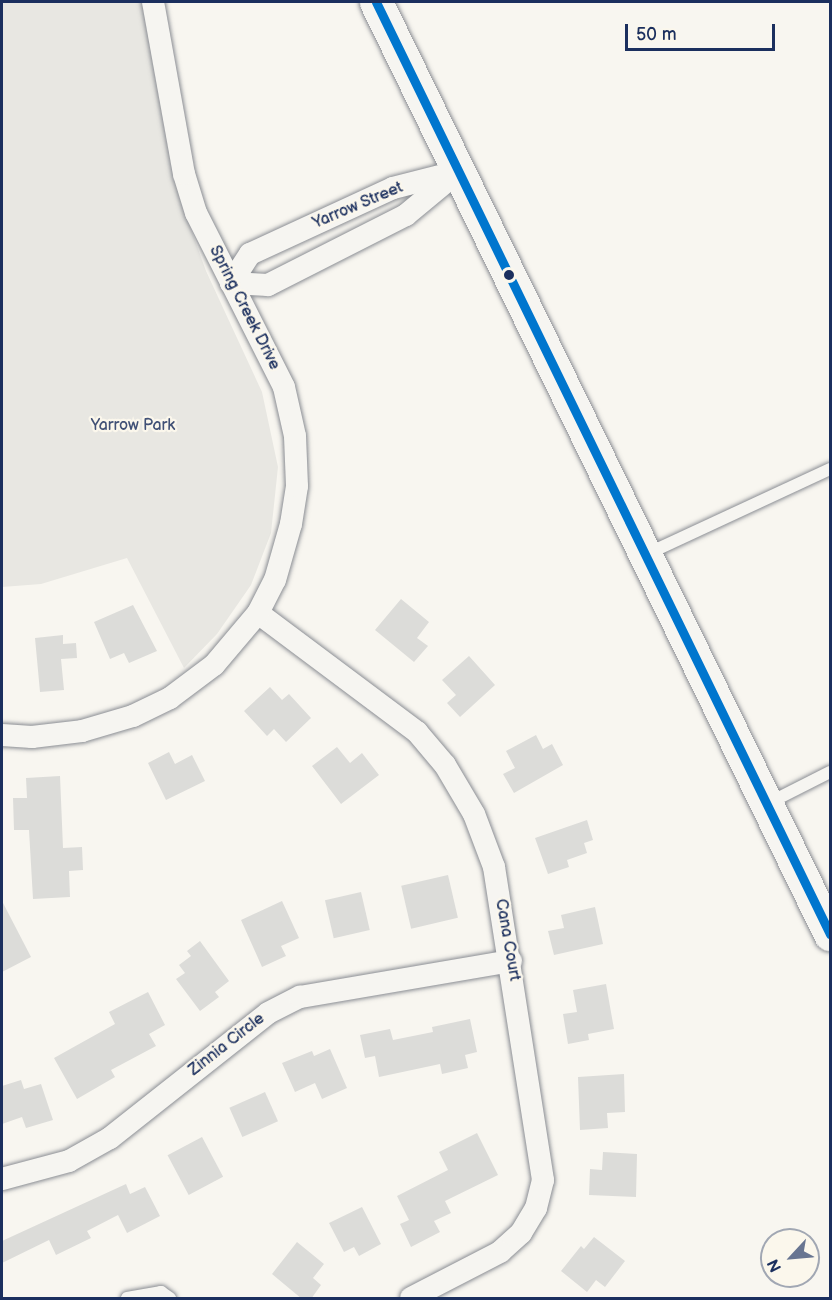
<!DOCTYPE html>
<html>
<head>
<meta charset="utf-8">
<style>
  body { margin:0 }
  #map { position:relative; width:832px; height:1300px; overflow:hidden; background:#f8f6f0; font-family:"Balsamiq Sans",sans-serif }
  div>[style] { position:absolute }
  [style*='--x'] { left:calc(var(--x)*1px); top:calc(var(--y)*1px); width:calc(var(--w)*1px); rotate:calc(var(--a)*1deg) }
  .green>* { inset:0; background:#e8e7e2 }
  .building>* { inset:0; background:#dcdcd9; transform-origin:0 0 }
  .roads { filter:drop-shadow(0 0 2px #8b8e94) drop-shadow(0 0 2px #8b8e94) }
  .service>* { height:12px; margin:-6px; padding:0 6px; transform-origin:6px; border-radius:6px; background:#f6f5f1 }
  .minor>* { height:22px; margin:-11px; padding:0 11px; transform-origin:11px; border-radius:11px; background:#f6f5f1 }
  .primary>* { height:33px; margin:-16.5px; padding:0 16.5px; transform-origin:16.5px; border-radius:16.5px; background:#f6f5f1 }
  .bus-1>* { height:9px; margin:-4.5px; padding:0 4.5px; transform-origin:4.5px; border-radius:4.5px; background:#0076ce }
  .dots>* { width:16px; height:16px; translate:-50% -50%; box-sizing:border-box; border:3px solid #fbf7ec; border-radius:50% }
  span { translate:-50% -50%; white-space:nowrap; text-align:center; line-height:1.15; -webkit-text-stroke:4.5px #fbf7ec; paint-order:stroke }
  .street-label { font-size:16px; color:#1b2f5e }
  .park-label { font-size:16px; color:#415176 }
  .frame { position:absolute; inset:0; border:3px solid #1b2f5e; pointer-events:none }
  .north { position:absolute; left:760px; top:1228px; width:60px; height:60px; box-sizing:border-box; background:#fbf7ec; border:2px solid #a1a7b3; border-radius:50%; rotate:244deg; font-size:16px; font-weight:700; line-height:24px; text-align:center; color:#1b2f5e }
  .north::after { content:''; display:block; margin:auto; width:21px; height:27px; background:#687591; clip-path:polygon(50% 0,100% 100%,50% 72%,0 100%) }
  .scale { position:absolute; left:625px; top:24px; width:150px; height:27px; box-sizing:border-box; border:3px solid #1b2f5e; border-top:0; padding-left:8px; font-size:18px; line-height:21px; white-space:nowrap; color:#1b2f5e; -webkit-text-stroke:4px #fbf7ec; paint-order:stroke }
</style>
</head>
<body>
<div id="map">
  <div class="green">
    <div style="clip-path:polygon(2px 2px,141px 2px,148px 19px,179px 196px,206px 271px,262px 392px,278px 467px,271px 533px,251px 585px,217px 634px,184px 668px,127px 558px,41px 584px,2px 587px)"></div>
  </div>
  <div class="building">
    <div style="clip-path:polygon(401px 599px,429px 622px,417px 638px,428px 646px,414px 662px,375px 630px)"></div>
    <div style="clip-path:polygon(133px 605px,157px 651px,129px 663px,124px 653px,110px 659px,94px 622px)"></div>
    <div style="clip-path:polygon(63px 635px,63px 644px,76px 643px,77px 658px,61px 659px,64px 690px,40px 692px,35px 638px)"></div>
    <div style="clip-path:polygon(469px 656px,495px 685px,460px 717px,447px 703px,456px 695px,442px 680px)"></div>
    <div style="clip-path:polygon(270px 687px,282px 700px,289px 694px,311px 718px,286px 742px,274px 729px,267px 736px,244px 711px)"></div>
    <div style="clip-path:polygon(536px 735px,543px 749px,552px 744px,563px 765px,514px 793px,503px 774px,515px 768px,506px 751px)"></div>
    <div style="clip-path:polygon(337px 747px,350px 763px,362px 753px,379px 775px,341px 804px,312px 766px)"></div>
    <div style="clip-path:polygon(169px 752px,175px 764px,192px 755px,205px 781px,166px 800px,148px 763px)"></div>
    <div style="clip-path:polygon(60px 776px,63px 848px,82px 847px,83px 870px,69px 871px,70px 897px,33px 899px,29px 830px,14px 830px,13px 798px,27px 798px,26px 778px)"></div>
    <div style="clip-path:polygon(587px 820px,593px 840px,584px 843px,587px 853px,567px 860px,569px 867px,548px 874px,535px 838px)"></div>
    <div style="left:448px;top:875px;width:44px;height:48px;rotate:77deg"></div>
    <div style="left:361px;top:892px;width:39px;height:37px;rotate:77deg"></div>
    <div style="clip-path:polygon(2px 901px,31px 957px,2px 972px)"></div>
    <div style="clip-path:polygon(282px 901px,299px 938px,281px 946px,286px 956px,262px 967px,241px 920px)"></div>
    <div style="clip-path:polygon(595px 907px,603px 944px,554px 955px,548px 931px,564px 928px,561px 915px)"></div>
    <div style="clip-path:polygon(200px 941px,229px 981px,215px 992px,219px 997px,200px 1011px,176px 979px,185px 973px,179px 965px,191px 956px,187px 951px)"></div>
    <div style="clip-path:polygon(606px 984px,614px 1029px,588px 1034px,589px 1040px,568px 1044px,563px 1014px,577px 1012px,573px 990px)"></div>
    <div style="clip-path:polygon(148px 992px,165px 1025px,149px 1034px,156px 1046px,111px 1070px,115px 1077px,77px 1099px,54px 1058px,115px 1024px,109px 1012px)"></div>
    <div style="clip-path:polygon(470px 1019px,477px 1052px,465px 1055px,468px 1068px,442px 1074px,440px 1064px,379px 1077px,375px 1056px,365px 1058px,360px 1035px,390px 1029px,393px 1040px,433px 1032px,432px 1027px)"></div>
    <div style="clip-path:polygon(330px 1049px,347px 1088px,322px 1099px,315px 1083px,295px 1092px,282px 1063px,312px 1051px,314px 1056px)"></div>
    <div style="clip-path:polygon(624px 1074px,625px 1112px,607px 1113px,608px 1128px,580px 1130px,578px 1077px)"></div>
    <div style="clip-path:polygon(21px 1080px,24px 1089px,41px 1084px,53px 1120px,26px 1128px,22px 1117px,2px 1124px,2px 1086px)"></div>
    <div style="left:265px;top:1092px;width:32px;height:39px;rotate:66deg"></div>
    <div style="clip-path:polygon(477px 1133px,498px 1175px,445px 1201px,451px 1213px,434px 1221px,440px 1232px,411px 1247px,400px 1224px,409px 1220px,397px 1196px,448px 1170px,439px 1152px)"></div>
    <div style="left:202px;top:1137px;width:45px;height:39px;rotate:62deg"></div>
    <div style="clip-path:polygon(603px 1152px,637px 1154px,636px 1197px,589px 1195px,590px 1169px,602px 1170px)"></div>
    <div style="clip-path:polygon(126px 1184px,130px 1194px,145px 1187px,160px 1216px,127px 1233px,118px 1215px,87px 1231px,91px 1238px,56px 1255px,49px 1240px,2px 1263px,2px 1241px)"></div>
    <div style="clip-path:polygon(362px 1207px,381px 1244px,359px 1256px,354px 1247px,344px 1252px,329px 1223px)"></div>
    <div style="clip-path:polygon(594px 1237px,625px 1261px,605px 1287px,596px 1280px,587px 1292px,561px 1271px,581px 1246px,584px 1249px)"></div>
    <div style="clip-path:polygon(297px 1242px,324px 1264px,313px 1278px,321px 1285px,311px 1299px,302px 1299px,272px 1274px)"></div>
  </div>
  <div class="roads">
    <div class="service">
      <div style="--x:647;--y:554;--w:202;--a:-24.9"></div>
      <div style="--x:767;--y:804;--w:71;--a:-26.9"></div>
      <div style="--x:127;--y:1298;--w:35;--a:-10"></div>
      <div style="--x:161;--y:1292;--w:11;--a:34"></div>
    </div>
    <div class="minor">
      <div style="--x:459;--y:171;--w:69;--a:140.3"></div>
      <div style="--x:406;--y:215;--w:155;--a:153.1"></div>
      <div style="--x:268;--y:285;--w:37;--a:-177"></div>
      <div style="--x:231;--y:283;--w:35;--a:-57"></div>
      <div style="--x:250;--y:254;--w:157;--a:-24.8"></div>
      <div style="--x:393;--y:188;--w:68;--a:-14.4"></div>
      <div style="--x:258;--y:613;--w:199;--a:36.8"></div>
      <div style="--x:417;--y:732;--w:43;--a:49.7"></div>
      <div style="--x:445;--y:765;--w:57;--a:59.4"></div>
      <div style="--x:474;--y:814;--w:57;--a:69.3"></div>
      <div style="--x:494;--y:867;--w:317;--a:81.1"></div>
      <div style="--x:543;--y:1180;--w:29;--a:104"></div>
      <div style="--x:536;--y:1208;--w:29;--a:121"></div>
      <div style="--x:521;--y:1233;--w:28;--a:138"></div>
      <div style="--x:500;--y:1252;--w:100;--a:152.7"></div>
      <div style="--x:2;--y:735;--w:30;--a:4"></div>
      <div style="--x:32;--y:737;--w:50;--a:-6.8"></div>
      <div style="--x:82;--y:731;--w:53;--a:-16.4"></div>
      <div style="--x:133;--y:716;--w:41;--a:-25.9"></div>
      <div style="--x:170;--y:698;--w:55;--a:-36.9"></div>
      <div style="--x:214;--y:665;--w:68;--a:-49.8"></div>
      <div style="--x:258;--y:613;--w:37;--a:-63"></div>
      <div style="--x:275;--y:580;--w:58;--a:-74.1"></div>
      <div style="--x:291;--y:524;--w:38;--a:-81"></div>
      <div style="--x:297;--y:486;--w:50;--a:-92.3"></div>
      <div style="--x:295;--y:436;--w:50;--a:-102.7"></div>
      <div style="--x:284;--y:387;--w:195;--a:-116.8"></div>
      <div style="--x:196;--y:213;--w:41;--a:-107.1"></div>
      <div style="--x:184;--y:174;--w:175;--a:-100.2"></div>
      <div style="--x:2;--y:1179;--w:69;--a:-15"></div>
      <div style="--x:69;--y:1161;--w:47;--a:-29.3"></div>
      <div style="--x:110;--y:1138;--w:201;--a:-38.3"></div>
      <div style="--x:268;--y:1013;--w:36;--a:-27"></div>
      <div style="--x:300;--y:997;--w:214;--a:-9.7"></div>
    </div>
    <div class="primary">
      <div style="--x:376;--y:2;--w:1037;--a:64.03"></div>
    </div>
  </div>
  <div class="bus-1">
    <div style="--x:376;--y:2;--w:1037;--a:64.03"></div>
  </div>
  <div class="dots">
    <div style="left:509px;top:275px;background:#1b2f5e"></div>
  </div>
  <div class="street-label">
    <span style="left:358px;top:206px;rotate:-23deg">Yarrow Street</span>
    <span style="left:244px;top:308px;rotate:63deg">Spring Creek Drive</span>
    <span style="left:507px;top:940px;rotate:80deg">Cana Court</span>
    <span style="left:227px;top:1045px;rotate:-38deg">Zinnia Circle</span>
  </div>
  <div class="park-label">
    <span style="left:133px;top:426px">Yarrow Park</span>
  </div>
  <div class="frame"></div>
  <div class="north">N</div>
  <div class="scale">50 m</div>
</div>
</body>
</html>
